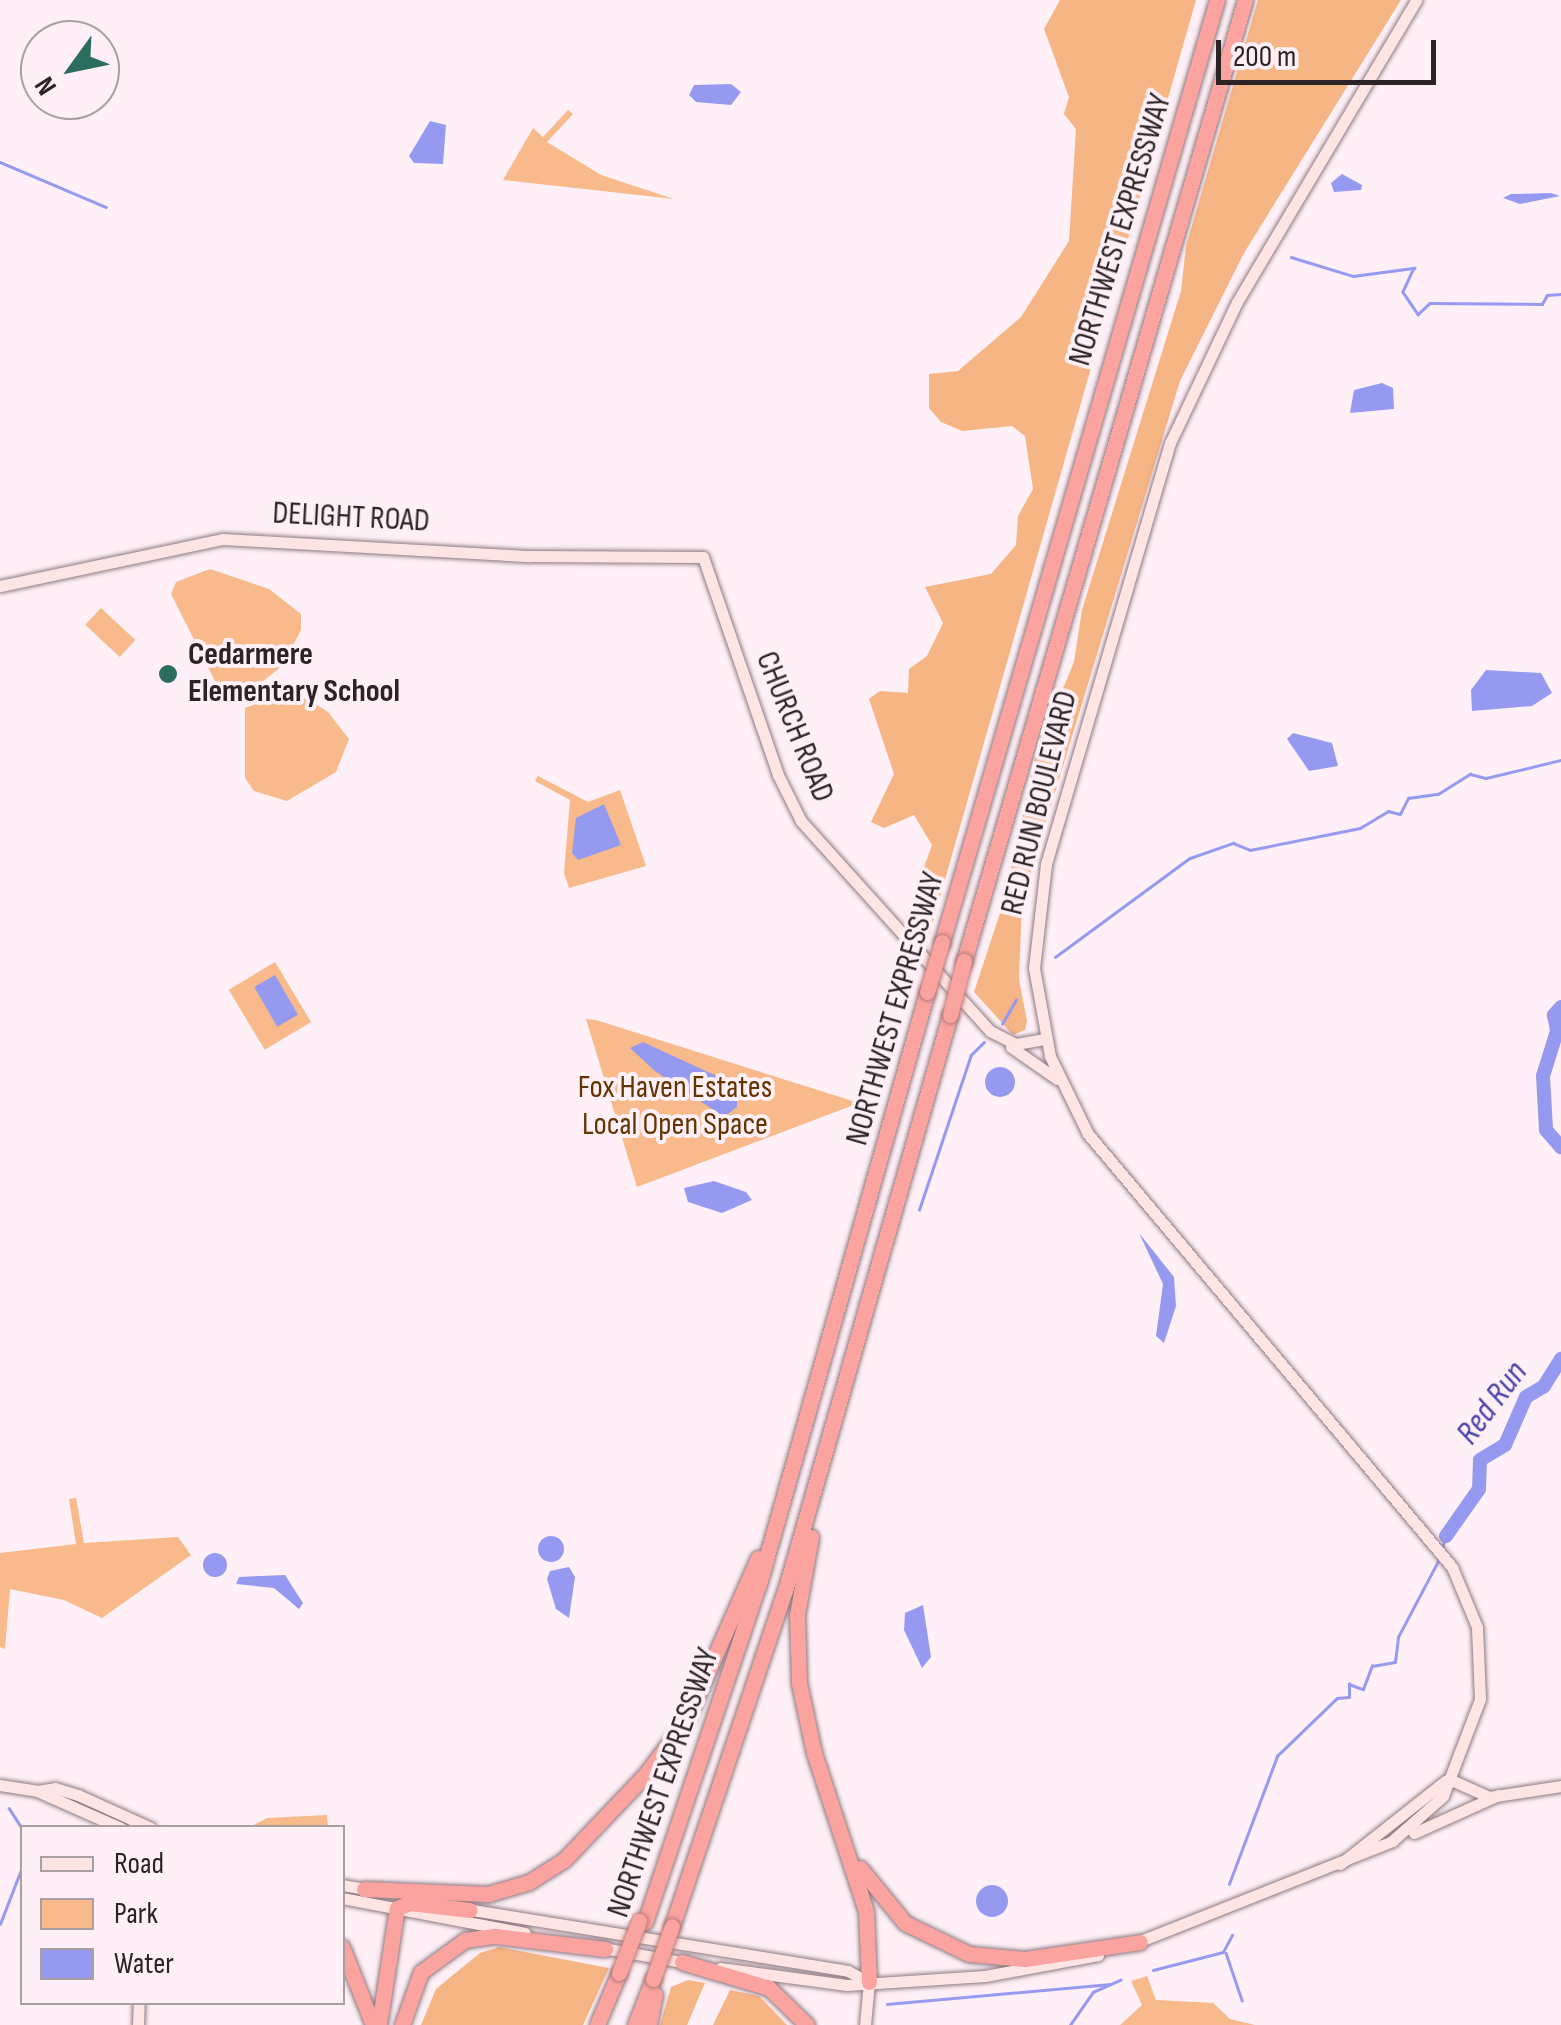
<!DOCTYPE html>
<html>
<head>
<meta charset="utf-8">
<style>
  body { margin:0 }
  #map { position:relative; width:1561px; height:2025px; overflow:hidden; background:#fef0f6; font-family:"Sofia Sans Condensed",sans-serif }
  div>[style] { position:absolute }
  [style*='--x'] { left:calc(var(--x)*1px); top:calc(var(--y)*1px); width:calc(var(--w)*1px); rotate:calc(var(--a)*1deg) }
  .green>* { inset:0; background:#f8b98b; transform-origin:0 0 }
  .forest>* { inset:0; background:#f6b584 }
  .water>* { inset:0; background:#959af0; transform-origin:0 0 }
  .round { border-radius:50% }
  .stream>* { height:2.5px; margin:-1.25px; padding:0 1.25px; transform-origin:1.25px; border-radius:1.25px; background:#959af0 }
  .river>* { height:14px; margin:-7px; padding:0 7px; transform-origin:7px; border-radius:7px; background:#959af0 }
  .roads { filter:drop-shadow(0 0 2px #8e7982) drop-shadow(0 0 2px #8e7982) }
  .secondary>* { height:11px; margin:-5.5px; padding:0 5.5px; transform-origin:5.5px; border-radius:5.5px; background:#fee4e2 }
  .highway>* { height:15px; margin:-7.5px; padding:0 7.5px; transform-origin:7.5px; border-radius:7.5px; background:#fba49f }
  .bridges { filter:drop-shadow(0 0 2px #b37775) drop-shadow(0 0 2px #b37775) }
  .highway-bridge>* { height:15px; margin:-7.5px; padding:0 7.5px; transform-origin:7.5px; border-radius:7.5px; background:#fba49f }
  .dots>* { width:28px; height:28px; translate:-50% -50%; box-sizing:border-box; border:5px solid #fef0f6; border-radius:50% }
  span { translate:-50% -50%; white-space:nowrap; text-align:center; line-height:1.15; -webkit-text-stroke:8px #fef0f6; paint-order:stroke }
  .street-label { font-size:32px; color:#2c2327 }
  .poi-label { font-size:32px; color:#2c2327; font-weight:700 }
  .left { translate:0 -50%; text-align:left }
  .park-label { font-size:32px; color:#653300 }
  .water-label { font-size:35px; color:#4945a8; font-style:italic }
  .legend { position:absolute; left:20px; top:1825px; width:325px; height:180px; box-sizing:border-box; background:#fef0f6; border:2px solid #aa9ea3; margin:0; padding:12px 18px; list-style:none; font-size:30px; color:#2c2327 }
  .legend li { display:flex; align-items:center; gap:20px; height:50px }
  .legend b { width:50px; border:2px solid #aa9ea3 }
  .north { position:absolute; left:20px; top:20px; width:100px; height:100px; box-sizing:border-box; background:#fef0f6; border:2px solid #aa9ea3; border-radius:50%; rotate:237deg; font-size:28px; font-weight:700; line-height:40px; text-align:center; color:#2c2327 }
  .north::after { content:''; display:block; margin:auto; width:35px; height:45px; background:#2b6e5f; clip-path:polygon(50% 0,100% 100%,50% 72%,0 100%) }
  .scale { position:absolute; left:1216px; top:40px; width:220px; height:45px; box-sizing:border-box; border:5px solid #2c2327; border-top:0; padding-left:12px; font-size:30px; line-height:35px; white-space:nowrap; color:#2c2327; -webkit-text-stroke:8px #fef0f6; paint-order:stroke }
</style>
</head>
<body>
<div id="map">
  <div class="green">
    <div style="clip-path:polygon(568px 110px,573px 114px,547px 142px,601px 175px,674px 199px,503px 180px,533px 128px,543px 137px)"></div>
    <div style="clip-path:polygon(210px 569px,269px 589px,301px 614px,301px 630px,282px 666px,238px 701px,220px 691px,171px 594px,176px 582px)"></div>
    <div style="left:101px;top:608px;width:47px;height:23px;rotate:43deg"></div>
    <div style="clip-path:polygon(280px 695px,307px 699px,328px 712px,349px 739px,336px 772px,287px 801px,254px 791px,245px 778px,245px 708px)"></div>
    <div style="clip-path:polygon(538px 776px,588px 802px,620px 790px,646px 866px,569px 888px,564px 873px,570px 800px,535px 781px)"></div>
    <div style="left:275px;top:962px;width:70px;height:54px;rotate:59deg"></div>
    <div style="clip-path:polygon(586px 1019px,596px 1020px,859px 1103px,637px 1187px)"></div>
    <div style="clip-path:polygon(76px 1498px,84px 1543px,178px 1537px,191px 1555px,102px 1618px,64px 1600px,10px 1589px,5px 1649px,0 1647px,0 1553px,76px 1544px,69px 1499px)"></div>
    <div style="clip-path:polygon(327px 1815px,328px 1827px,248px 1828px,267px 1818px)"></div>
    <div style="clip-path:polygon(1147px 1976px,1156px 2000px,1213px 2003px,1230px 2019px,1255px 2025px,1120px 2025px,1142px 2005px,1131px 1981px)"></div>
  </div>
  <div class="forest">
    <div style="clip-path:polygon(1060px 0,1196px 0,928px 939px,921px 939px,904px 922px,932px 845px,914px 815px,884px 828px,871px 822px,894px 774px,869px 699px,880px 691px,908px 693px,909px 669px,927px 656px,943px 623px,925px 587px,991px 574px,1016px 545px,1018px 516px,1033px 489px,1025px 436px,1012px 426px,962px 431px,941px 422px,929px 408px,929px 374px,958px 371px,1021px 317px,1069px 241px,1076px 129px,1064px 114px,1069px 97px,1044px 29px)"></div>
    <div style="clip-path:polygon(1258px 0,1401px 0,1244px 253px,1180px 381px,1022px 901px,1019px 979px,1027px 1021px,1025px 1030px,1013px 1035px,974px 992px,1004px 901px,1036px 754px,1074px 662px,1082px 610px,1181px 291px,1186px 246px)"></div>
    <div style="clip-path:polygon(499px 1947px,609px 1968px,583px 2025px,421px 2025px,436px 1989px,480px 1953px)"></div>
    <div style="clip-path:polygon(688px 1980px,705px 1983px,687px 2025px,660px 2025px,671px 1987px)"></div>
    <div style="clip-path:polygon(730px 1990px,759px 1996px,787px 2025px,713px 2025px)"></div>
  </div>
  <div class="water">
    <div style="clip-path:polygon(731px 84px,741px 92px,731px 105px,696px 102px,689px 95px,694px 85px)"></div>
    <div style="clip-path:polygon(430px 121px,446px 125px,443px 164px,414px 163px,409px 156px)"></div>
    <div style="clip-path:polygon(1342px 174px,1362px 185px,1361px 190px,1334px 192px,1331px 183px)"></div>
    <div style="clip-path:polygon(1511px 194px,1551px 193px,1560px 196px,1520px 204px,1503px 198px)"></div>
    <div style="clip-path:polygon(1382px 383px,1393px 388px,1394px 409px,1350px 413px,1354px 390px)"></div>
    <div style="clip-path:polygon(1486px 670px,1541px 673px,1552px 693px,1532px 706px,1472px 711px,1471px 690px)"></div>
    <div style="clip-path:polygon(1293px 733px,1332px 743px,1338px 766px,1309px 771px,1287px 739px)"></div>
    <div style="clip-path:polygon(604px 804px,621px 845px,578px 860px,572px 853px,576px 818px)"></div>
    <div style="left:275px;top:975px;width:46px;height:24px;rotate:60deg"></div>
    <div style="clip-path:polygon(643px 1042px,723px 1079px,737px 1092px,737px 1107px,724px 1117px,655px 1071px,630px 1048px)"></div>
    <div class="round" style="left:985px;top:1067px;width:30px;height:30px"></div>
    <div style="clip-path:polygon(714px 1181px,746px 1192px,752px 1200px,722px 1213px,688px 1202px,684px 1188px)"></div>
    <div style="clip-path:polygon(1139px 1233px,1174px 1277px,1176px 1306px,1164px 1343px,1156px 1336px,1163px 1284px)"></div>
    <div class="round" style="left:538px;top:1536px;width:26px;height:26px"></div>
    <div class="round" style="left:203px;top:1553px;width:24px;height:24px"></div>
    <div style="clip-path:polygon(569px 1567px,575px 1577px,569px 1618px,556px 1609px,547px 1579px,550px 1571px)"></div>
    <div style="clip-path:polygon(285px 1575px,303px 1603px,299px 1609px,274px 1588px,236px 1584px,239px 1577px)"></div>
    <div style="clip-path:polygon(923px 1605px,931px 1657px,922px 1668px,904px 1630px,905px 1613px)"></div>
    <div class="round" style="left:976px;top:1885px;width:32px;height:32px"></div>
  </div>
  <div class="stream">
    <div style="--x:0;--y:162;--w:115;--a:23"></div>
    <div style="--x:1291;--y:257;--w:65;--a:17"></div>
    <div style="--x:1353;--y:276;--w:62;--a:-7.5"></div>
    <div style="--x:1414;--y:268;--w:26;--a:115"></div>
    <div style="--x:1403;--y:292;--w:27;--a:56"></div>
    <div style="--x:1418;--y:314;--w:16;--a:-43"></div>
    <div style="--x:1430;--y:303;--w:112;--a:0.5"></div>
    <div style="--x:1542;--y:304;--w:10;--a:-61"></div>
    <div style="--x:1547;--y:295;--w:14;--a:-4"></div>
    <div style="--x:1055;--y:957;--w:167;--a:-36.3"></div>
    <div style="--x:1190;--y:858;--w:46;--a:-19.2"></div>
    <div style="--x:1233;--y:843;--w:18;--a:22"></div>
    <div style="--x:1250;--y:850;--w:112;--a:-11.3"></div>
    <div style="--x:1360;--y:828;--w:33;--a:-31"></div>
    <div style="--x:1388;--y:811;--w:12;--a:14"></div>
    <div style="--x:1400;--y:814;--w:18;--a:-63"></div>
    <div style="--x:1408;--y:798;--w:30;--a:-8"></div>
    <div style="--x:1438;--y:794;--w:38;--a:-32"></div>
    <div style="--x:1470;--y:774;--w:16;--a:14"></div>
    <div style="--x:1486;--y:778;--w:77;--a:-13.5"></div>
    <div style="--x:1002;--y:1024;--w:28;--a:-60"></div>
    <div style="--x:919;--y:1210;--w:163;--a:-71.5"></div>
    <div style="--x:971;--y:1055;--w:18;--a:-45"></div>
    <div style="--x:1442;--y:1548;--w:13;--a:-72"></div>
    <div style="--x:9;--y:1808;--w:24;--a:57"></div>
    <div style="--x:1229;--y:1884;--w:137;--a:-69.4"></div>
    <div style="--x:1277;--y:1756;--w:83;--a:-44"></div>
    <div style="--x:1337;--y:1698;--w:12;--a:-5"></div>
    <div style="--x:1349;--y:1697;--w:13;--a:-90"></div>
    <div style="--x:1349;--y:1684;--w:15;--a:20"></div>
    <div style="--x:1363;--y:1689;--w:25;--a:-69"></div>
    <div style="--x:1372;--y:1666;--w:23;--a:-10"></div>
    <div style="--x:1395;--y:1662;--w:25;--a:-83"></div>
    <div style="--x:1398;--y:1637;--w:86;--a:-62.2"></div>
    <div style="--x:0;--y:1924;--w:61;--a:-68.9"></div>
    <div style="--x:1226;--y:1953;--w:50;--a:71.2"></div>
    <div style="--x:1153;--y:1970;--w:72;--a:-14.4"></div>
    <div style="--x:1223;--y:1952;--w:19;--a:-62"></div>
    <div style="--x:887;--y:2004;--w:224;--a:-5.1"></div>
    <div style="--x:1070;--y:2025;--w:40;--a:-55.1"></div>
    <div style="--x:1093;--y:1992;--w:30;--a:-24"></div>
  </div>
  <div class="river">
    <div style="--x:1561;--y:1007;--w:11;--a:131"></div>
    <div style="--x:1554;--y:1015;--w:16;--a:79"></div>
    <div style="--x:1557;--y:1031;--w:47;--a:107.3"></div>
    <div style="--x:1543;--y:1076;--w:54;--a:86.8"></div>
    <div style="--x:1546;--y:1130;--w:23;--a:49"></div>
    <div style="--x:1446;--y:1536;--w:57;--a:-54.9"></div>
    <div style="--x:1479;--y:1489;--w:29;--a:-88"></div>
    <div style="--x:1480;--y:1460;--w:29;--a:-31"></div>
    <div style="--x:1505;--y:1445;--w:52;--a:-66.4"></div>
    <div style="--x:1526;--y:1397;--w:21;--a:-31"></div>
    <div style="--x:1544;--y:1386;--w:32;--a:-58"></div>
  </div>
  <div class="roads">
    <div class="secondary">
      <div style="--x:0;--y:586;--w:228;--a:-11.9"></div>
      <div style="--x:223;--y:539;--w:307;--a:3.2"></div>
      <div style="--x:530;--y:556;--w:173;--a:0.3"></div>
      <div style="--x:703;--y:557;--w:231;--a:71"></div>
      <div style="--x:778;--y:775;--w:51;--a:63.4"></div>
      <div style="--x:801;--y:821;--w:283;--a:48"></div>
      <div style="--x:990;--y:1031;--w:29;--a:27"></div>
      <div style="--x:1016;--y:1044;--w:29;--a:-10"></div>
      <div style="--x:1011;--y:1047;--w:56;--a:34.8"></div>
      <div style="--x:1449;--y:1779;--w:44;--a:24.2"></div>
      <div style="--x:1489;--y:1797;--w:73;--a:-8.7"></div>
      <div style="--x:0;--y:1785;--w:37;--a:9"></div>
      <div style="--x:37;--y:1791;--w:92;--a:23.8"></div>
      <div style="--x:37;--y:1791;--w:18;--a:-9"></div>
      <div style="--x:55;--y:1788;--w:24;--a:17"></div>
      <div style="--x:78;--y:1795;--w:80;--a:24.3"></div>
      <div style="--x:1414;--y:1833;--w:92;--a:-24.3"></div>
      <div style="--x:1340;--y:1864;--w:134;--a:-38.3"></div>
      <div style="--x:342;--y:1885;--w:27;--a:10"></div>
      <div style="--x:342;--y:1898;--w:186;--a:10.8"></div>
      <div style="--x:466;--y:1909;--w:387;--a:9.2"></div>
      <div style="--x:848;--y:1971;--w:24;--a:28"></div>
      <div style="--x:1135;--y:1943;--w:277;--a:-21.6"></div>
      <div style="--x:1392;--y:1841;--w:68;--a:-41.4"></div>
      <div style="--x:1443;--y:1796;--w:104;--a:-69.1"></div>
      <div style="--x:1480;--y:1699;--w:72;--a:-92.4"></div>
      <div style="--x:1477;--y:1627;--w:65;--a:-112.6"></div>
      <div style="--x:1452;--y:1567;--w:566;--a:-130.05"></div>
      <div style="--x:1088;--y:1134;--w:87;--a:-116"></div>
      <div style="--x:1050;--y:1056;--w:89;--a:-100.3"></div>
      <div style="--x:1034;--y:968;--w:105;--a:-83.4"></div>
      <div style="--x:1046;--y:864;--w:439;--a:-73.6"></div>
      <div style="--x:1170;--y:443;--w:156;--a:-64.6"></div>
      <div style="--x:1237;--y:302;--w:351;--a:-59.3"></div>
      <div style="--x:597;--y:1947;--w:91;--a:10.1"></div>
      <div style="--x:720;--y:1968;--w:128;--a:7.6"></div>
      <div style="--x:847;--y:1985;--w:138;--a:-3.7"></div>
      <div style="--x:985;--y:1976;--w:115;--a:-10.5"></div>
      <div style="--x:138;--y:2025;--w:23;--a:-88"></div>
      <div style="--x:865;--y:2025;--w:43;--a:-84.7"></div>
    </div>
    <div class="highway">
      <div style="--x:942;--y:942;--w:981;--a:-73.73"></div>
      <div style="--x:964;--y:961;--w:1001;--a:-73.7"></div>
      <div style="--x:811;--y:1537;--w:79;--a:100.2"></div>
      <div style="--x:797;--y:1615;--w:68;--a:88.3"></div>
      <div style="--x:799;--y:1683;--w:72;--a:77.9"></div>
      <div style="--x:814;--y:1753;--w:166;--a:71.8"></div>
      <div style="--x:866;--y:1911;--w:71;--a:87.6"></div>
      <div style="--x:860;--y:1868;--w:71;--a:50.7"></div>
      <div style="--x:905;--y:1923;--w:71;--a:25.8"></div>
      <div style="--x:969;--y:1954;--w:56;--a:5.1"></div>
      <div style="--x:1025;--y:1959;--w:116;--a:-8.4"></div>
      <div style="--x:364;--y:1889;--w:124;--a:2.3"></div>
      <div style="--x:488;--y:1894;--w:43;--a:-16.3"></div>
      <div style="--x:529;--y:1882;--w:41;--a:-32.2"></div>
      <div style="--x:564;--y:1860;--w:117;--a:-46.4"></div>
      <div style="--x:645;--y:1775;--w:70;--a:-53.1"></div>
      <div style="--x:687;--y:1719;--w:176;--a:-66.2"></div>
      <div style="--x:645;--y:1922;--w:357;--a:-71.4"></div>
      <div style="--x:759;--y:1584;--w:615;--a:-74.16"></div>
      <div style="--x:672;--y:1926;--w:354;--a:-71.4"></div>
      <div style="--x:785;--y:1591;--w:599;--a:-74.02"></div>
      <div style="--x:342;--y:1947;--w:84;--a:68.3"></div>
      <div style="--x:682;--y:1962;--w:91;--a:16.6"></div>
      <div style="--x:769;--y:1988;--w:53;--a:44.2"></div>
      <div style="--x:379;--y:2025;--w:118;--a:-81.3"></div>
      <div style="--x:397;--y:1908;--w:14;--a:-21"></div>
      <div style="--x:410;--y:1903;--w:60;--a:6.7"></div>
      <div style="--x:402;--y:2025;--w:56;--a:-70.3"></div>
      <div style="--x:421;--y:1972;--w:54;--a:-36"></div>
      <div style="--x:465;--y:1940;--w:30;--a:-8"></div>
      <div style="--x:495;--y:1936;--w:111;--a:6.7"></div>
      <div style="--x:597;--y:2025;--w:56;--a:-67.1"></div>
      <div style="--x:635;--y:2025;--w:49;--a:-68.6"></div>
      <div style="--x:649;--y:2025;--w:31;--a:-79"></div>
    </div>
  </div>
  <div class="bridges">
    <div class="highway-bridge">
      <div style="--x:927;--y:992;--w:52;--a:-73.3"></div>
      <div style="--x:950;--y:1015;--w:56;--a:-75.5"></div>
      <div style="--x:619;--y:1973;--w:56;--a:-69"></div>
      <div style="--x:653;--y:1979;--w:56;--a:-70.3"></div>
    </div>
  </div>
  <div class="dots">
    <div style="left:168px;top:674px;background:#2b6e5f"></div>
  </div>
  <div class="street-label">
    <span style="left:1121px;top:230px;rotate:-73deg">NORTHWEST EXPRESSWAY</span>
    <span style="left:351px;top:518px;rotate:3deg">DELIGHT ROAD</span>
    <span style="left:794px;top:727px;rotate:68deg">CHURCH ROAD</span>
    <span style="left:1040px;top:803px;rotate:-76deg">RED RUN BOULEVARD</span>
    <span style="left:896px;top:1009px;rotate:-74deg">NORTHWEST EXPRESSWAY</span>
    <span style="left:664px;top:1783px;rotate:-71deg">NORTHWEST EXPRESSWAY</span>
  </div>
  <div class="poi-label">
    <span class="left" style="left:188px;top:674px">Cedarmere<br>Elementary School</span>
  </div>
  <div class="park-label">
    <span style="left:675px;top:1107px">Fox Haven Estates<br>Local Open Space</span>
  </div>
  <div class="water-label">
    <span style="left:1492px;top:1403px;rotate:-53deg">Red Run</span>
  </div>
  <ul class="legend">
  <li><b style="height:12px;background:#fee4e2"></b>Road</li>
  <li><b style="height:28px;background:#f8b98b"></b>Park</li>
  <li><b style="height:28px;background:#959af0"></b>Water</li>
  </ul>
  <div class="north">N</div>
  <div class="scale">200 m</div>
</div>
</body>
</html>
